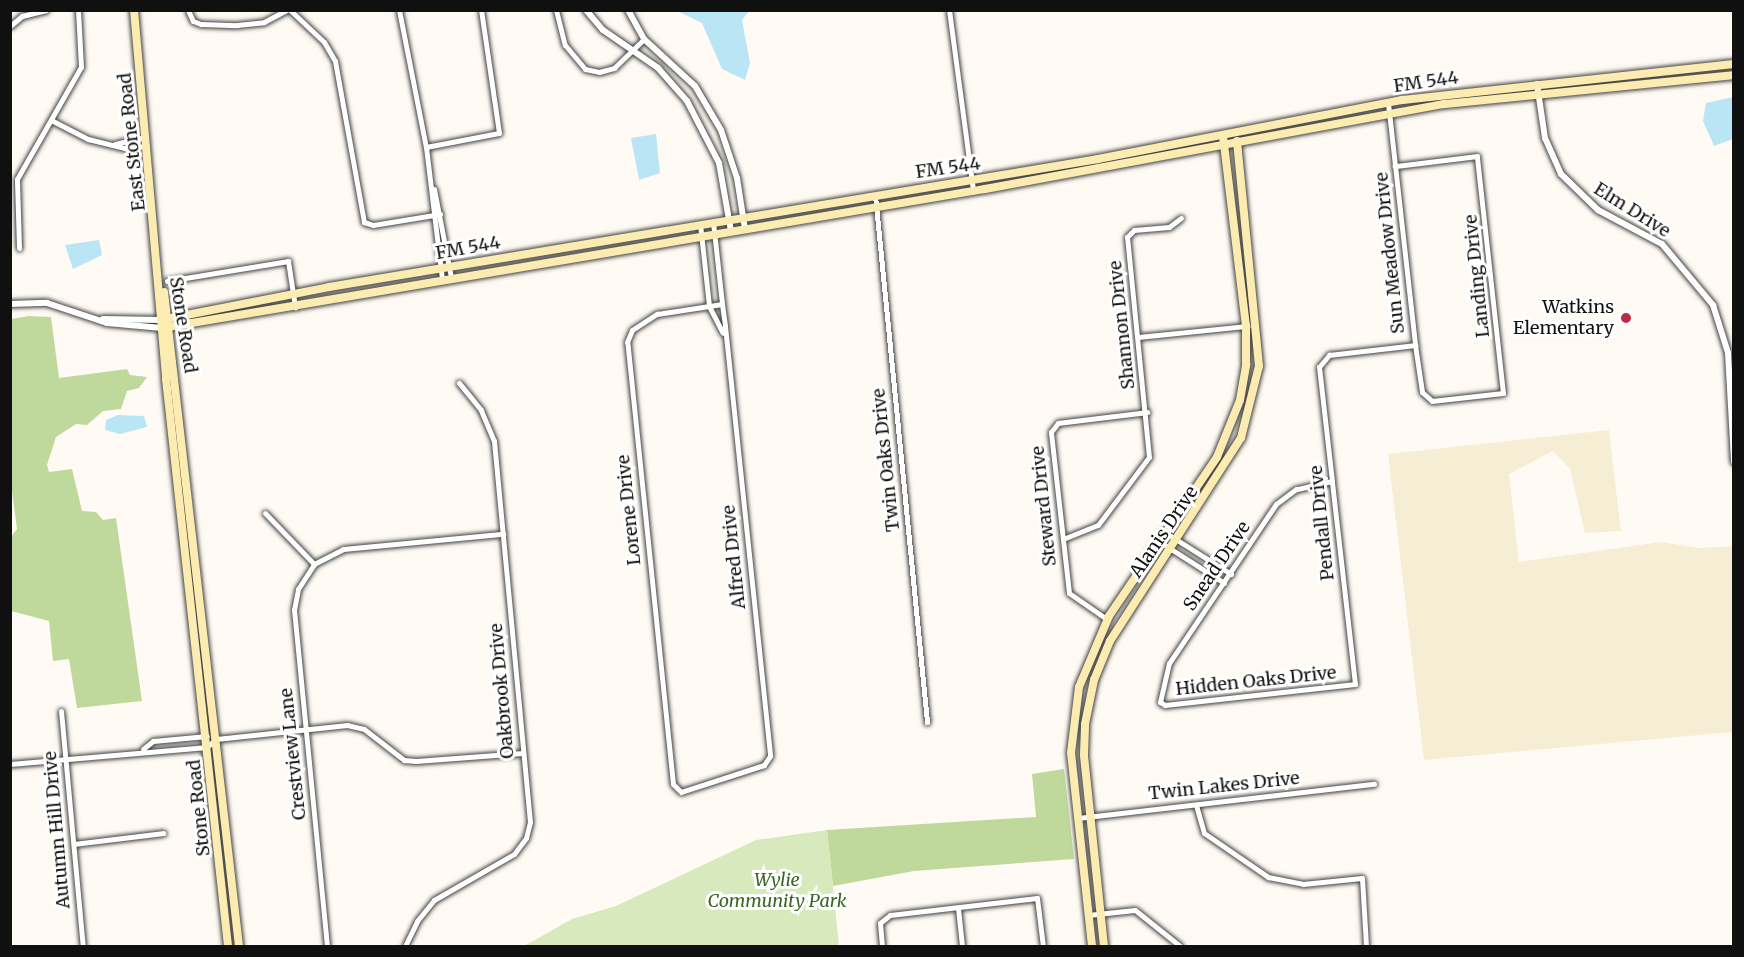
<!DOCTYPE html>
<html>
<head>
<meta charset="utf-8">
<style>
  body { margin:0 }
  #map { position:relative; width:1744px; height:957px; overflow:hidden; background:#fffbf4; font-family:Merriweather,serif }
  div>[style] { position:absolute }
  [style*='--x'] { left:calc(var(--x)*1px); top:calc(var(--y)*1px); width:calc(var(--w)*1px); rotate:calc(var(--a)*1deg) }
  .farmland>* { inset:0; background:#f5eed4 }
  .green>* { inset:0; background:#d9e9be }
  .forest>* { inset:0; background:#bfd99d }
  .water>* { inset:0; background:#bae5f5 }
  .roads { filter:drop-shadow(0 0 2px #434343) drop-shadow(0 0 2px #434343) }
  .minor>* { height:5px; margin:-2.5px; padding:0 2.5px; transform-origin:2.5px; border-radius:2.5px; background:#fff }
  .tertiary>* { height:6px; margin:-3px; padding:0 3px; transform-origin:3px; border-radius:3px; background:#fff }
  .secondary>* { height:8px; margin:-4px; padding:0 4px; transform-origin:4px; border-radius:4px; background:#fcecb1 }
  .dots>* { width:16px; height:16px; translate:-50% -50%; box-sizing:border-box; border:3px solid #fff; border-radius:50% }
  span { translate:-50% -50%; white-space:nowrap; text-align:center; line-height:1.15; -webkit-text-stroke:6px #fff; paint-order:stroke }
  .street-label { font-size:18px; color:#101010 }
  .poi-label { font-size:18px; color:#101010 }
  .right { translate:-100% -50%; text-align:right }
  .park-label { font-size:18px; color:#376721; font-style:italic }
  .frame { position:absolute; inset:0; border:12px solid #101010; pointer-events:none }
</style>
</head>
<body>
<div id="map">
  <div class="farmland">
    <div style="clip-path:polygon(1609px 430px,1621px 531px,1585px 533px,1570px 469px,1553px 451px,1509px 474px,1519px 562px,1661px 542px,1699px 548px,1733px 546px,1733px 732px,1424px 760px,1388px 454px)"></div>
  </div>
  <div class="green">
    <div style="clip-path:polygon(827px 830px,839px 946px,524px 946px,572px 919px,616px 906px,756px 840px)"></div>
  </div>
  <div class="forest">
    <div style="clip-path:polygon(29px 316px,51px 317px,59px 378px,127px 369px,130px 375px,147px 377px,139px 388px,127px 391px,121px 409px,103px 411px,87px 425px,76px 424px,56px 437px,47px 465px,49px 472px,72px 469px,82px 511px,96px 512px,103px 520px,116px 518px,142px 701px,77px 708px,69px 659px,53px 661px,49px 621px,11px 611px,11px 537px,17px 529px,10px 476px,11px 319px)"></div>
    <div style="clip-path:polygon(1064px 769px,1074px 859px,914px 871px,833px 886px,827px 830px,1036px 817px,1032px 774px)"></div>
  </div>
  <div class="water">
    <div style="clip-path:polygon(677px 11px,749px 11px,742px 20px,750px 63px,745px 80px,722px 69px,702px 23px)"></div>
    <div style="clip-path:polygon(1733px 97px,1733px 139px,1714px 146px,1703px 121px,1706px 103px)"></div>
    <div style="clip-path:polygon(656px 134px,660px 173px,639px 180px,631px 138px)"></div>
    <div style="clip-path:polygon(99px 240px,102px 255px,73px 269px,65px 245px)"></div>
    <div style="clip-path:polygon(118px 415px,144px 416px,147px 427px,120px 434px,105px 430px,106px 420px)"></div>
  </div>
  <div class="roads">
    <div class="minor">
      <div style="--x:188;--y:10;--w:12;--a:66"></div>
      <div style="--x:193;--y:21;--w:9;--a:21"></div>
      <div style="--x:201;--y:24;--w:36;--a:2"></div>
      <div style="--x:237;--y:25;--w:27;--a:-6"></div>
      <div style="--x:264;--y:22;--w:26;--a:-28"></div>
      <div style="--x:290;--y:10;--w:47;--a:43.3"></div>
      <div style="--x:324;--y:42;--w:22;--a:60"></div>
      <div style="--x:335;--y:61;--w:164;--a:79.8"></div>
      <div style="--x:364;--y:222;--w:9;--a:18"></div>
      <div style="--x:373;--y:225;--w:68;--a:-9.3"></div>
      <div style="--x:399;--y:10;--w:140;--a:78.9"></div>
      <div style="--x:426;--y:147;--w:133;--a:83.1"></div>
      <div style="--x:556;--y:10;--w:36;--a:76"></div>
      <div style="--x:565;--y:45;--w:31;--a:50"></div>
      <div style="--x:585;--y:69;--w:14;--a:12"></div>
      <div style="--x:599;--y:72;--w:16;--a:-15"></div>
      <div style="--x:614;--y:68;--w:42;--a:-44"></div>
      <div style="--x:949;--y:10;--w:183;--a:82.4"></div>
      <div style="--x:10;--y:26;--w:16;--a:-40"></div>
      <div style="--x:22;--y:16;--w:25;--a:-14"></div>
      <div style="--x:1388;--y:103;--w:244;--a:83.6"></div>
      <div style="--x:1415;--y:345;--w:48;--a:81.5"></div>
      <div style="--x:1422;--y:392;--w:13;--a:42"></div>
      <div style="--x:1432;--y:401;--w:71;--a:-6.4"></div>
      <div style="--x:1503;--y:393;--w:238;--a:-96.3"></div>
      <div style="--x:1477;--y:156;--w:83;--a:173"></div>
      <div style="--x:51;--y:120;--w:42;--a:27.2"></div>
      <div style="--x:88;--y:139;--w:38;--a:14"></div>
      <div style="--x:125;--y:148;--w:22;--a:-5"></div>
      <div style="--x:115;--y:144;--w:32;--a:-13"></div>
      <div style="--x:426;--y:147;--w:74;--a:-10.9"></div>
      <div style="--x:499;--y:133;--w:124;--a:-98.3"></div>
      <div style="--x:434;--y:189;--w:90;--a:79.1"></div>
      <div style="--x:875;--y:195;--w:530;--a:84.36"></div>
      <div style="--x:713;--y:222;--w:82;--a:83.7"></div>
      <div style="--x:722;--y:304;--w:22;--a:82"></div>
      <div style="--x:725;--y:326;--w:432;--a:84"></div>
      <div style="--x:770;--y:756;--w:11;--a:124"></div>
      <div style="--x:764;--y:765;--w:87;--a:162"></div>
      <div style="--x:681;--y:792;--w:11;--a:-135"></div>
      <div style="--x:673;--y:784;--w:444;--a:-95.9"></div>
      <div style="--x:627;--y:342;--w:13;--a:-67"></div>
      <div style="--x:632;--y:330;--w:30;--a:-33"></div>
      <div style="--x:657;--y:314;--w:66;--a:-8.7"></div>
      <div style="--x:700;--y:224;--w:82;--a:83.7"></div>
      <div style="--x:709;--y:306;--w:30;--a:63"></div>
      <div style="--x:19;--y:248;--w:69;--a:-91.7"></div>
      <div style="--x:17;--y:179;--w:129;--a:-60.3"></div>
      <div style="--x:81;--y:67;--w:57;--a:-93"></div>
      <div style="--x:167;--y:281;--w:123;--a:-9.4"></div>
      <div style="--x:288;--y:261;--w:47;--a:81.3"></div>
      <div style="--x:1138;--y:337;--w:110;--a:-5.8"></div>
      <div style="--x:1332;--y:481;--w:37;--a:167"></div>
      <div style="--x:1296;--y:489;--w:25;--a:143"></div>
      <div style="--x:1276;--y:504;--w:192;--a:123.9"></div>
      <div style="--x:1169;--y:663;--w:40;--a:103"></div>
      <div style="--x:1160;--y:702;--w:6;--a:31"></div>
      <div style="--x:1165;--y:705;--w:191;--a:-6.3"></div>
      <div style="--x:1355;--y:684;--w:204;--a:-96.5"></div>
      <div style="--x:1332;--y:481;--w:115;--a:-96.5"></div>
      <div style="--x:1319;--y:367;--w:16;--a:-50"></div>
      <div style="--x:1329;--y:355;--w:87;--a:-6.6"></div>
      <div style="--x:265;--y:513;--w:71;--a:46.1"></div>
      <div style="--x:1166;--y:533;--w:77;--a:32.2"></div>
      <div style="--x:1063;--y:539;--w:38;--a:-22"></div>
      <div style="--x:1098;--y:525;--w:85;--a:-53.1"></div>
      <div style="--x:1149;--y:457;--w:221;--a:-95.7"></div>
      <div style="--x:1127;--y:237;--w:10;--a:-45"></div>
      <div style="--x:1134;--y:230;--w:35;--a:-5"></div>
      <div style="--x:1169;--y:227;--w:15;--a:-37"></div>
      <div style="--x:1160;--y:542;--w:76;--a:32.6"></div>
      <div style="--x:1108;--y:620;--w:47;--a:-145.3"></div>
      <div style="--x:1069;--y:593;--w:162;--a:-96.4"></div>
      <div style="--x:1051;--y:432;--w:11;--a:-52"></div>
      <div style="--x:1058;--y:423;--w:90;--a:-7"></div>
      <div style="--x:61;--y:711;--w:236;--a:84.7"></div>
      <div style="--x:216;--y:739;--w:132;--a:-6.1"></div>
      <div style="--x:347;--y:725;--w:17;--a:13"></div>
      <div style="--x:364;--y:729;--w:51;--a:37.8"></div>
      <div style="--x:404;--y:760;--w:12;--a:5"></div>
      <div style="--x:416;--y:761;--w:107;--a:-4.3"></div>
      <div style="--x:143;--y:749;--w:13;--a:-39"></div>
      <div style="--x:153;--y:741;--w:54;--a:-5.3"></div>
      <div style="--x:10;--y:764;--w:198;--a:-4.9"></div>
      <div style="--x:207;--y:747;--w:12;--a:-42"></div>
      <div style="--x:1196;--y:805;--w:29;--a:74"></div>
      <div style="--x:1204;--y:833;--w:78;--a:34.5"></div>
      <div style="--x:1268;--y:877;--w:36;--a:11"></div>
      <div style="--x:1303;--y:884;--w:59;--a:-5.8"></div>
      <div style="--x:1362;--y:878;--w:68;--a:86.6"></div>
      <div style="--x:1078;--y:818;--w:298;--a:-6.6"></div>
      <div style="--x:74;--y:844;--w:90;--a:-7"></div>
      <div style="--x:958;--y:908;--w:38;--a:84"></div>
      <div style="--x:1088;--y:915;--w:47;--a:-6.1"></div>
      <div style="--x:1135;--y:910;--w:58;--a:38.7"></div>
      <div style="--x:327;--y:946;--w:338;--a:-95.6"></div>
      <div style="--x:294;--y:610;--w:21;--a:-79"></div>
      <div style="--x:298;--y:589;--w:30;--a:-57"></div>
      <div style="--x:314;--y:564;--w:33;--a:-27"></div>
      <div style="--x:343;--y:549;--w:161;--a:-5.4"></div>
      <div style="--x:405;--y:946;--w:28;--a:-64"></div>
      <div style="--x:417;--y:921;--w:27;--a:-51"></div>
      <div style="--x:434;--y:900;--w:92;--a:-29.9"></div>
      <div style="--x:514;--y:854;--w:20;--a:-53"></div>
      <div style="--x:526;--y:838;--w:16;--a:-76"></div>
      <div style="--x:530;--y:822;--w:383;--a:-95.4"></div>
      <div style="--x:494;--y:441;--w:34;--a:-113"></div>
      <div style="--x:481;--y:410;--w:35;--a:-129"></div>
      <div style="--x:882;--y:946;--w:23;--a:-95"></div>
      <div style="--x:880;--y:923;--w:13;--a:-39"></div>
      <div style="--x:890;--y:915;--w:148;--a:-6.6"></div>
      <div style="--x:1037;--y:898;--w:48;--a:82.9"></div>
    </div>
    <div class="tertiary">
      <div style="--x:586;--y:10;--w:26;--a:50"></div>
      <div style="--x:603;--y:30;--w:67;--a:34.6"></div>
      <div style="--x:658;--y:68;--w:44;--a:48.7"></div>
      <div style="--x:687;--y:101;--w:70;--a:62.7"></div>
      <div style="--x:719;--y:163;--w:69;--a:80"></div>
      <div style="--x:628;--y:10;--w:33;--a:61"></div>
      <div style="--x:644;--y:39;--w:69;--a:42.7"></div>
      <div style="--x:695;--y:86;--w:51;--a:59.4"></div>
      <div style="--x:721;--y:130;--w:51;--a:71.6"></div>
      <div style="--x:737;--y:178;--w:52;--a:81.1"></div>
      <div style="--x:1537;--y:84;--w:55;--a:81.6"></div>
      <div style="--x:1545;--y:138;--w:39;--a:66"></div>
      <div style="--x:1561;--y:174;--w:52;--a:44.2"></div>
      <div style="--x:1598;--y:210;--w:72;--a:28"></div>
      <div style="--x:1662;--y:244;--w:80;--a:50.1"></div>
      <div style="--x:1713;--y:305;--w:50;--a:72.6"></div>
      <div style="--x:1728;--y:353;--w:109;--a:86.8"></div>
      <div style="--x:10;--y:304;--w:37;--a:-2"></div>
      <div style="--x:47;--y:303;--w:63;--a:18.4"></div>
      <div style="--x:107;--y:323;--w:55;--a:5.2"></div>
      <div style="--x:103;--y:319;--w:58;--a:1"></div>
    </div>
    <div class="secondary">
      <div style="--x:134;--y:10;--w:370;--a:85"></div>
      <div style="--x:166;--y:379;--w:570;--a:83.76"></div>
      <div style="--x:164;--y:292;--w:658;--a:83.46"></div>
      <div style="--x:161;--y:320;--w:171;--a:-11.1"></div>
      <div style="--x:329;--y:287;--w:780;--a:-9.45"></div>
      <div style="--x:1098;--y:159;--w:310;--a:-11"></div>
      <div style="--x:1402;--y:100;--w:334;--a:-6.2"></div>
      <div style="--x:162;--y:328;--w:835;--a:-9.59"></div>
      <div style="--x:985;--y:189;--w:467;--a:-10.5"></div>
      <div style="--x:1444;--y:104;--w:291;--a:-5.7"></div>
      <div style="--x:1092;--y:946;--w:194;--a:-96.2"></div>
      <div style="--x:1071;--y:753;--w:66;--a:-83.1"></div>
      <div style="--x:1079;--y:687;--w:77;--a:-67.1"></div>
      <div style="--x:1109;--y:616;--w:192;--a:-55.8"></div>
      <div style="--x:1217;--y:457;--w:61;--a:-68"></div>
      <div style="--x:1240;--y:400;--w:36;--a:-80"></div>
      <div style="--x:1246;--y:365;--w:39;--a:-90"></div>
      <div style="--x:1246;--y:326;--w:192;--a:-96.9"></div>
      <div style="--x:1104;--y:946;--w:192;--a:-96"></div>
      <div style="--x:1084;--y:755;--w:31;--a:-88"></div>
      <div style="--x:1085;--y:724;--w:45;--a:-78.4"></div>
      <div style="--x:1094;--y:680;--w:42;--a:-67.7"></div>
      <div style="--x:1110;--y:641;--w:242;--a:-57.2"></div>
      <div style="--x:1241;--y:438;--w:74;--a:-76"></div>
      <div style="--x:1259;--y:366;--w:226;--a:-95.6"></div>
    </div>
  </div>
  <div class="dots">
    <div style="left:1626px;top:318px;background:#be2b42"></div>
  </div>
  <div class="street-label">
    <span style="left:1426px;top:82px;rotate:-8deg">FM 544</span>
    <span style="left:132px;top:142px;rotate:-96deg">East Stone Road</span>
    <span style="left:948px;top:168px;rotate:-8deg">FM 544</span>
    <span style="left:1632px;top:210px;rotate:32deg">Elm Drive</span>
    <span style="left:468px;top:248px;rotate:-10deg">FM 544</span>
    <span style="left:1390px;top:253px;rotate:-96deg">Sun Meadow Drive</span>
    <span style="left:1477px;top:276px;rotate:-96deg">Landing Drive</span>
    <span style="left:183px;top:325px;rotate:81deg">Stone Road</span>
    <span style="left:1122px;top:325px;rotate:-96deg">Shannon Drive</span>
    <span style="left:886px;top:460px;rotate:-96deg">Twin Oaks Drive</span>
    <span style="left:1044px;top:506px;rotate:-96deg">Steward Drive</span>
    <span style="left:629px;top:510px;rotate:-96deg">Lorene Drive</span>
    <span style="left:1322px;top:523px;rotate:-96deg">Pendall Drive</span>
    <span style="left:1164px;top:532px;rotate:-56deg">Alanis Drive</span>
    <span style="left:734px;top:557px;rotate:-96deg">Alfred Drive</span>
    <span style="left:1217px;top:566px;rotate:-56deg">Snead Drive</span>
    <span style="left:1256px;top:681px;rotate:-6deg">Hidden Oaks Drive</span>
    <span style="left:502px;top:691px;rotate:-95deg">Oakbrook Drive</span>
    <span style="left:293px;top:754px;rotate:-96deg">Crestview Lane</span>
    <span style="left:1224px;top:786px;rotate:-6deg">Twin Lakes Drive</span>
    <span style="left:199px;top:808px;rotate:-96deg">Stone Road</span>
    <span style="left:57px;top:830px;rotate:-95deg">Autumn Hill Drive</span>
  </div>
  <div class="poi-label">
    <span class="right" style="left:1614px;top:318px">Watkins<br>Elementary</span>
  </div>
  <div class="park-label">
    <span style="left:777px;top:891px">Wylie<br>Community Park</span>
  </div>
  <div class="frame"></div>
</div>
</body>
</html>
